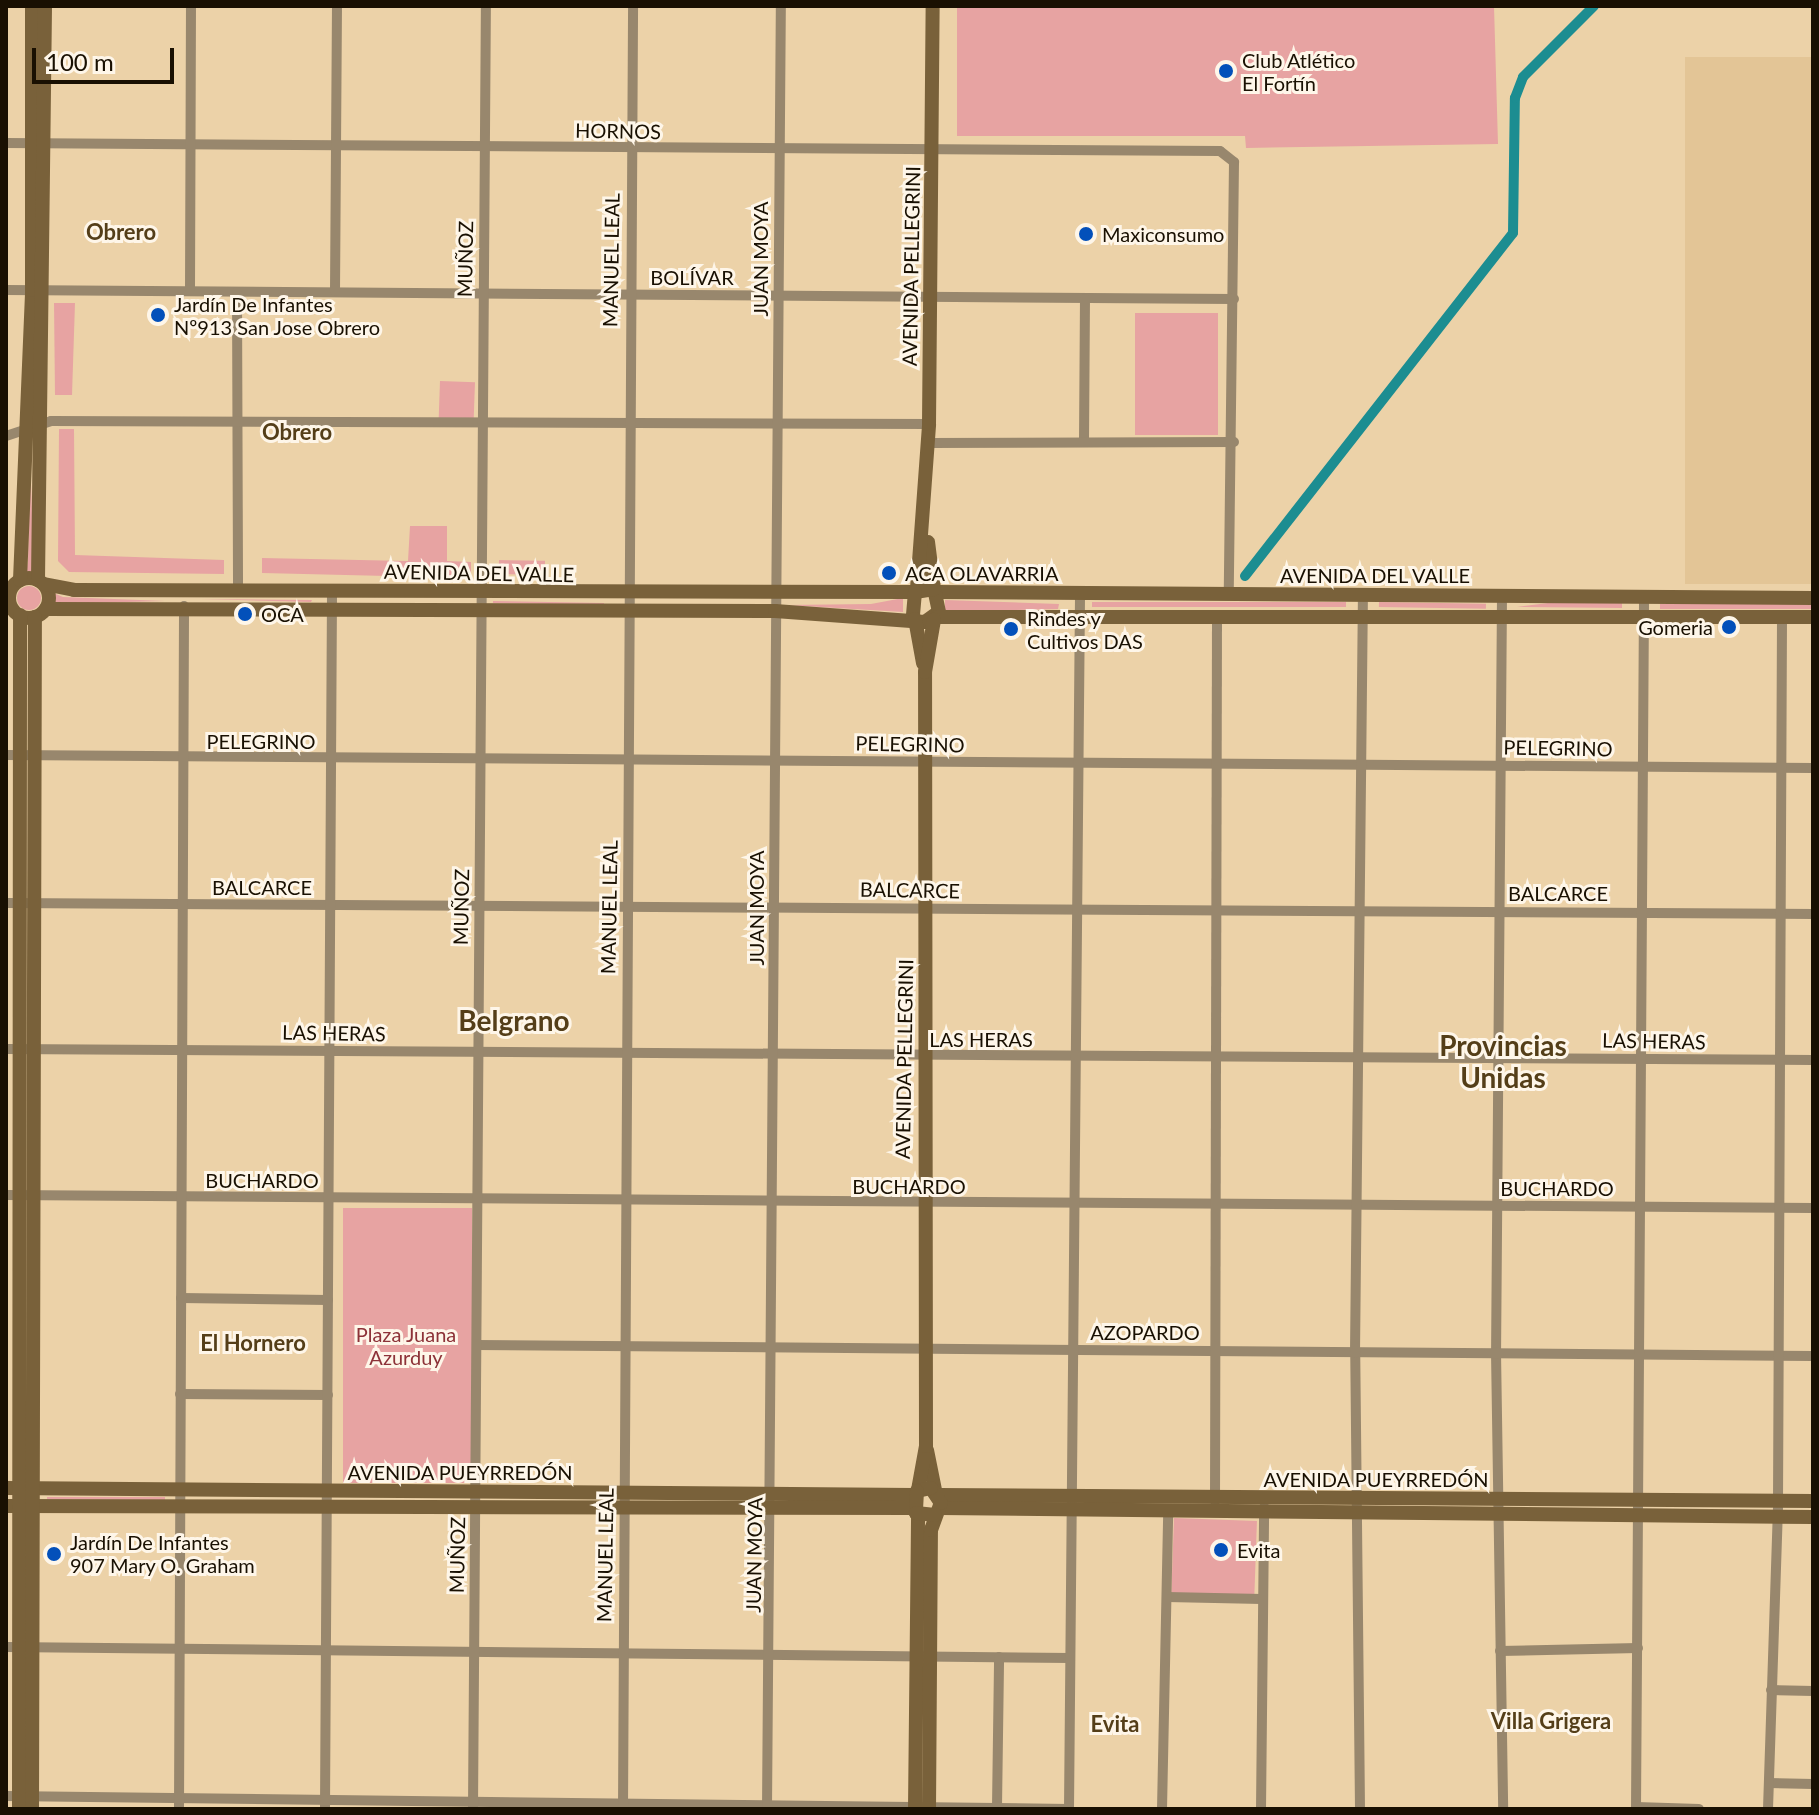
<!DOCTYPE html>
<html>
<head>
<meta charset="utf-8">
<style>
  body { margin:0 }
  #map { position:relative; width:1819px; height:1815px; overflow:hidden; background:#ecd2a8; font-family:Lato,sans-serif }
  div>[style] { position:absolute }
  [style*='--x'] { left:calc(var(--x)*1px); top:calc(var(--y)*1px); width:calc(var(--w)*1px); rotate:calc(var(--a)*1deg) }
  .built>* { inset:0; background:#e3c596; transform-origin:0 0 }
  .green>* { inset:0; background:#e7a3a2; transform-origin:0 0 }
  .round { border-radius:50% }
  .canal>* { height:10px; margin:-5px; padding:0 5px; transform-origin:5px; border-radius:5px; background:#1c8d91 }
  .street>* { height:10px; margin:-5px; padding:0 5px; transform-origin:5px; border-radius:5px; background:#98876d }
  .secondary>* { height:14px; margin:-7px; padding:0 7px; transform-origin:7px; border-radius:7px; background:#79613a }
  .secondary>.ring { margin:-7px; padding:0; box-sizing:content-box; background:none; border:14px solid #79613a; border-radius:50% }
  .dots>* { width:22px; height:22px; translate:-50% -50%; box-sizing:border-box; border:4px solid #fef6e9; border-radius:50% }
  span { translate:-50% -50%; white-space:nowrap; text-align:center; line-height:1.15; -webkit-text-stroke:6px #fef6e9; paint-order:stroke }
  .poi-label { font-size:20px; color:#191002 }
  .left { translate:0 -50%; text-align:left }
  .right { translate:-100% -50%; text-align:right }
  .street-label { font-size:20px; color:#191002 }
  .park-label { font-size:20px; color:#8d3238 }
  .neighbourhood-label { font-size:22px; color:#543e18; font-weight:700 }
  .district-label { font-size:28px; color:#543e18; font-weight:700 }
  .frame { position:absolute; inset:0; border:8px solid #191002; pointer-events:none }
  .scale { position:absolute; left:32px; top:48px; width:142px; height:36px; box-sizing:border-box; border:4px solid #191002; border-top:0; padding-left:10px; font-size:24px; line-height:28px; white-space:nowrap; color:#191002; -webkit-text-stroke:6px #fef6e9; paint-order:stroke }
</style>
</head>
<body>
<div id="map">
  <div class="built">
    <div style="left:1813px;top:57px;width:527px;height:128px;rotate:90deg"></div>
  </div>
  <div class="green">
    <div style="clip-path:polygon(957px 6px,1494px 6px,1498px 144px,1246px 148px,1245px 136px,957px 136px)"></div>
    <div style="clip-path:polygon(54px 303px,75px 303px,72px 395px,55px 395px)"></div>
    <div style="left:1135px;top:313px;width:83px;height:122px"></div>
    <div style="left:440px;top:381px;width:35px;height:38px;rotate:2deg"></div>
    <div style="clip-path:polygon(59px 429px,74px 429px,75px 555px,224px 560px,224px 574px,69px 572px,58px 561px)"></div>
    <div style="clip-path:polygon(30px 451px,34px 575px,25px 575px,28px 562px)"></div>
    <div style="clip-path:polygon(410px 526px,447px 526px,447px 561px,471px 562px,471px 578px,262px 573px,262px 558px,408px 561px)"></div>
    <div style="left:499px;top:560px;width:46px;height:14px;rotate:1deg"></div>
    <div class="round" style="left:17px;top:586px;width:24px;height:24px"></div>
    <div style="clip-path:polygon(51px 592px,63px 597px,165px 601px,51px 604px)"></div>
    <div style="clip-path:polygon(903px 598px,903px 612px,787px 605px,871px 604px)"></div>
    <div style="clip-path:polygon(201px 599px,312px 600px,311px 602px)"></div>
    <div style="clip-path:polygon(945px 600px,1059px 604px,1058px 609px,945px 612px)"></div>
    <div style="left:493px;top:601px;width:111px;height:2px;rotate:1deg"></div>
    <div style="left:1346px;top:602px;width:5px;height:254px;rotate:90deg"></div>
    <div style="left:1379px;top:602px;width:107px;height:5px;rotate:1deg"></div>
    <div style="clip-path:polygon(1556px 602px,1622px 603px,1622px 608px,1517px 607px)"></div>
    <div style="left:1660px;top:604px;width:153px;height:5px"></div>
    <div style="left:343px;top:1208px;width:129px;height:275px"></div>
    <div style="clip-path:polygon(47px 1497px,165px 1497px,165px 1500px,47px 1499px)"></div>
    <div style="left:1174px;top:1518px;width:83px;height:76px;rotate:2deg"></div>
  </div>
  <div class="canal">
    <div style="--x:1245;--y:576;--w:435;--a:-52"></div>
    <div style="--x:1513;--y:233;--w:135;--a:-89.2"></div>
    <div style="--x:1515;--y:98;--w:22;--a:-69"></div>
    <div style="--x:1523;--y:77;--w:100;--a:-45"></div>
  </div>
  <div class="street">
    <div style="--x:6;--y:143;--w:1214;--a:0.38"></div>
    <div style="--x:1220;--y:151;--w:18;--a:38"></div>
    <div style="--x:1234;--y:162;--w:433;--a:90.7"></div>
    <div style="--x:6;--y:290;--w:1228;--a:0.42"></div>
    <div style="--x:190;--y:290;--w:284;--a:-89.8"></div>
    <div style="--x:335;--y:291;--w:285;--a:-89.6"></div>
    <div style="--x:237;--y:292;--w:299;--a:89.8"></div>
    <div style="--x:6;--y:436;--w:47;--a:-18.4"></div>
    <div style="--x:51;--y:421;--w:878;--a:0.2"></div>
    <div style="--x:1084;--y:441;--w:142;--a:-89.6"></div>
    <div style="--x:929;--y:443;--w:305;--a:-0.2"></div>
    <div style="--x:1502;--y:596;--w:756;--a:90.45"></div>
    <div style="--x:1496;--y:1352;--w:457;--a:89.1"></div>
    <div style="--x:6;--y:755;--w:1807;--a:0.41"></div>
    <div style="--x:6;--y:903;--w:1807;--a:0.35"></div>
    <div style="--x:6;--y:1049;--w:1807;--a:0.35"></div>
    <div style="--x:6;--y:1195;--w:1807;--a:0.41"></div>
    <div style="--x:181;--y:1298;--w:147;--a:0.8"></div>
    <div style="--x:477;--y:1345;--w:1336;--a:0.47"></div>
    <div style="--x:180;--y:1394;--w:148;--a:0.4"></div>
    <div style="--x:1215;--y:1501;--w:886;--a:-89.87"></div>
    <div style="--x:1167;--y:1597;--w:95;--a:1.2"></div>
    <div style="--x:6;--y:1647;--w:1064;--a:0.59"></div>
    <div style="--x:1500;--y:1651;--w:138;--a:-1.2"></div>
    <div style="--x:1771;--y:1690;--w:42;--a:1.4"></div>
    <div style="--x:1769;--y:1783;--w:44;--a:1.3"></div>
    <div style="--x:6;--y:1796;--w:1063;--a:0.7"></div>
    <div style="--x:997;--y:1807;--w:150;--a:-89.2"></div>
    <div style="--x:1636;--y:1807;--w:63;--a:1.8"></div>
    <div style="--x:179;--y:1809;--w:1203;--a:-89.76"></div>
    <div style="--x:325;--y:1809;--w:1217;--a:-89.67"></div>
    <div style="--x:473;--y:1809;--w:1803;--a:-89.59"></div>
    <div style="--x:623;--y:1809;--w:1803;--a:-89.68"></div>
    <div style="--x:767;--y:1809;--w:1803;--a:-89.56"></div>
    <div style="--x:1069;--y:1809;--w:1211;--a:-89.48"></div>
    <div style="--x:1162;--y:1809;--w:297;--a:-88.8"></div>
    <div style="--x:1261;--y:1809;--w:302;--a:-89.4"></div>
    <div style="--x:1360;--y:1809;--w:456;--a:-90.6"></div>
    <div style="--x:1355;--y:1353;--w:758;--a:-89.4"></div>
    <div style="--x:1636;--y:1809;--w:1211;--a:-89.62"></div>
    <div style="--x:1768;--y:1809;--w:308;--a:-88.1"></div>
    <div style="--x:1778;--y:1501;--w:884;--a:-89.74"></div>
  </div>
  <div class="secondary">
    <div style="--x:928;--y:542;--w:47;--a:82.7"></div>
    <div class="ring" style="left:9px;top:578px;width:26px;height:26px"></div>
    <div style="--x:20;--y:580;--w:290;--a:-87.6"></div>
    <div style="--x:32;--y:290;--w:284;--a:-90"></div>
    <div style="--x:38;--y:580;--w:574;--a:-89.3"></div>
    <div style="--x:44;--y:584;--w:31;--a:11"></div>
    <div style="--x:74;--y:590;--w:841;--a:0.14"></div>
    <div style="--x:917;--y:589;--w:165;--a:-85.8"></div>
    <div style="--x:929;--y:424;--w:418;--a:-89.5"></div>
    <div style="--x:937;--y:592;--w:876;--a:0.39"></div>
    <div style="--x:46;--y:609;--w:729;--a:0.16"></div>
    <div style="--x:775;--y:611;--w:150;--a:4.2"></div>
    <div style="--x:925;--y:622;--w:17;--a:-36"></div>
    <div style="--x:939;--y:612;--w:24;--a:-102"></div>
    <div style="--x:934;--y:589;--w:19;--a:171"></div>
    <div style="--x:915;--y:592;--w:25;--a:95"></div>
    <div style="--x:937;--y:617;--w:876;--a:0"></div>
    <div style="--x:915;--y:619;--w:45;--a:79.7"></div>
    <div style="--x:927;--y:1450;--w:41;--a:78.7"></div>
    <div style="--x:6;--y:1488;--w:907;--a:0.44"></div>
    <div style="--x:918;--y:1490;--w:45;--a:-79.7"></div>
    <div style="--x:926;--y:1446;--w:774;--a:-90.07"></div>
    <div style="--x:925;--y:672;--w:53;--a:-80.2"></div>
    <div style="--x:939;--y:1495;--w:874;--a:0.39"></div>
    <div style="--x:6;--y:1506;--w:906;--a:0.13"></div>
    <div style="--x:940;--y:1508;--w:873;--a:0.59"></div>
    <div style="--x:19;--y:1809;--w:1194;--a:-89.95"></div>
    <div style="--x:32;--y:1809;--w:1192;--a:-89.86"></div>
    <div style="--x:915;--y:1809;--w:294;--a:-89.4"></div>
    <div style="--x:929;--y:1809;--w:279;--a:-89.6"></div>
    <div style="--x:931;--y:1530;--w:29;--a:-70"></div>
    <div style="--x:941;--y:1503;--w:18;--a:-124"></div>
    <div style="--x:931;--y:1488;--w:14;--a:168"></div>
    <div style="--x:917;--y:1491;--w:22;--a:93"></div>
    <div style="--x:916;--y:1513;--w:19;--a:6"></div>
  </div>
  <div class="dots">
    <div style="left:1226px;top:71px;background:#0350ba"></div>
    <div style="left:1086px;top:234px;background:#0350ba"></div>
    <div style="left:158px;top:315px;background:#0350ba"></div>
    <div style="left:889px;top:573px;background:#0350ba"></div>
    <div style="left:245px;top:614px;background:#0350ba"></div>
    <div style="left:1729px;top:627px;background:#0350ba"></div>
    <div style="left:1011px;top:629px;background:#0350ba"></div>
    <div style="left:1221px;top:1550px;background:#0350ba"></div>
    <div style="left:54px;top:1554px;background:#0350ba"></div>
  </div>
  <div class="poi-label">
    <span class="left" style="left:1242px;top:72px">Club Atlético<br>El Fortín</span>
    <span class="left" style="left:1102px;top:234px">Maxiconsumo</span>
    <span class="left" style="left:174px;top:316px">Jardín De Infantes<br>Nº913 San Jose Obrero</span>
    <span class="left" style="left:905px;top:573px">ACA OLAVARRIA</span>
    <span class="left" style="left:261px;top:614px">OCA</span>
    <span class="left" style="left:1027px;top:630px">Rindes y<br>Cultivos DAS</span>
    <span class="right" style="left:1713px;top:627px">Gomeria</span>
    <span class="left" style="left:70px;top:1554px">Jardín De Infantes<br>907 Mary O. Graham</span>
    <span class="left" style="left:1237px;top:1550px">Evita</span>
  </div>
  <div class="street-label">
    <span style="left:618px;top:131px;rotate:1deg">HORNOS</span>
    <span style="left:465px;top:259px;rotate:-89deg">MUÑOZ</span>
    <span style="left:760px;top:259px;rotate:-90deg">JUAN MOYA</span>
    <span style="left:611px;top:260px;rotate:-89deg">MANUEL LEAL</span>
    <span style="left:911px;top:266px;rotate:-89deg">AVENIDA PELLEGRINI</span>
    <span style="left:692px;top:277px">BOLÍVAR</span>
    <span style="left:479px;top:573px;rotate:1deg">AVENIDA DEL VALLE</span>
    <span style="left:1375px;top:575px">AVENIDA DEL VALLE</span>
    <span style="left:261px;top:741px">PELEGRINO</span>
    <span style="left:910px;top:744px;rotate:1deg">PELEGRINO</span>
    <span style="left:1558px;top:748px;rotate:1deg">PELEGRINO</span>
    <span style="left:262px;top:887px">BALCARCE</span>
    <span style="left:910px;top:890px;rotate:1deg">BALCARCE</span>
    <span style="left:1558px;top:893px">BALCARCE</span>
    <span style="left:461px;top:907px;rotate:-89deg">MUÑOZ</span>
    <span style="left:609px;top:907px;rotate:-89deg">MANUEL LEAL</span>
    <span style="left:756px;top:908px;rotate:-90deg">JUAN MOYA</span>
    <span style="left:334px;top:1033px;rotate:1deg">LAS HERAS</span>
    <span style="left:981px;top:1039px">LAS HERAS</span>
    <span style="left:1654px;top:1041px;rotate:1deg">LAS HERAS</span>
    <span style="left:904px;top:1059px;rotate:-89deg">AVENIDA PELLEGRINI</span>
    <span style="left:262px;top:1180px">BUCHARDO</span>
    <span style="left:909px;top:1186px">BUCHARDO</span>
    <span style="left:1557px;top:1188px">BUCHARDO</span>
    <span style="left:1145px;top:1332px">AZOPARDO</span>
    <span style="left:460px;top:1472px">AVENIDA PUEYRREDÓN</span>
    <span style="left:1376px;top:1479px">AVENIDA PUEYRREDÓN</span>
    <span style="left:457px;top:1555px;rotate:-89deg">MUÑOZ</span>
    <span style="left:605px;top:1555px;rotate:-89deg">MANUEL LEAL</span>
    <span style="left:754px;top:1555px;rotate:-89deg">JUAN MOYA</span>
  </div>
  <div class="park-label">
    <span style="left:406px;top:1346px">Plaza Juana<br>Azurduy</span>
  </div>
  <div class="neighbourhood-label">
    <span style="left:121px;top:232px">Obrero</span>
    <span style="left:297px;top:432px">Obrero</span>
    <span style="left:253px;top:1343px">El Hornero</span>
    <span style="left:1551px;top:1721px">Villa Grigera</span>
    <span style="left:1115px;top:1724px">Evita</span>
  </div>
  <div class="district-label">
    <span style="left:514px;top:1020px">Belgrano</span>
    <span style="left:1503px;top:1061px">Provincias<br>Unidas</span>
  </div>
  <div class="frame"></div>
  <div class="scale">100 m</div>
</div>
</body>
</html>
